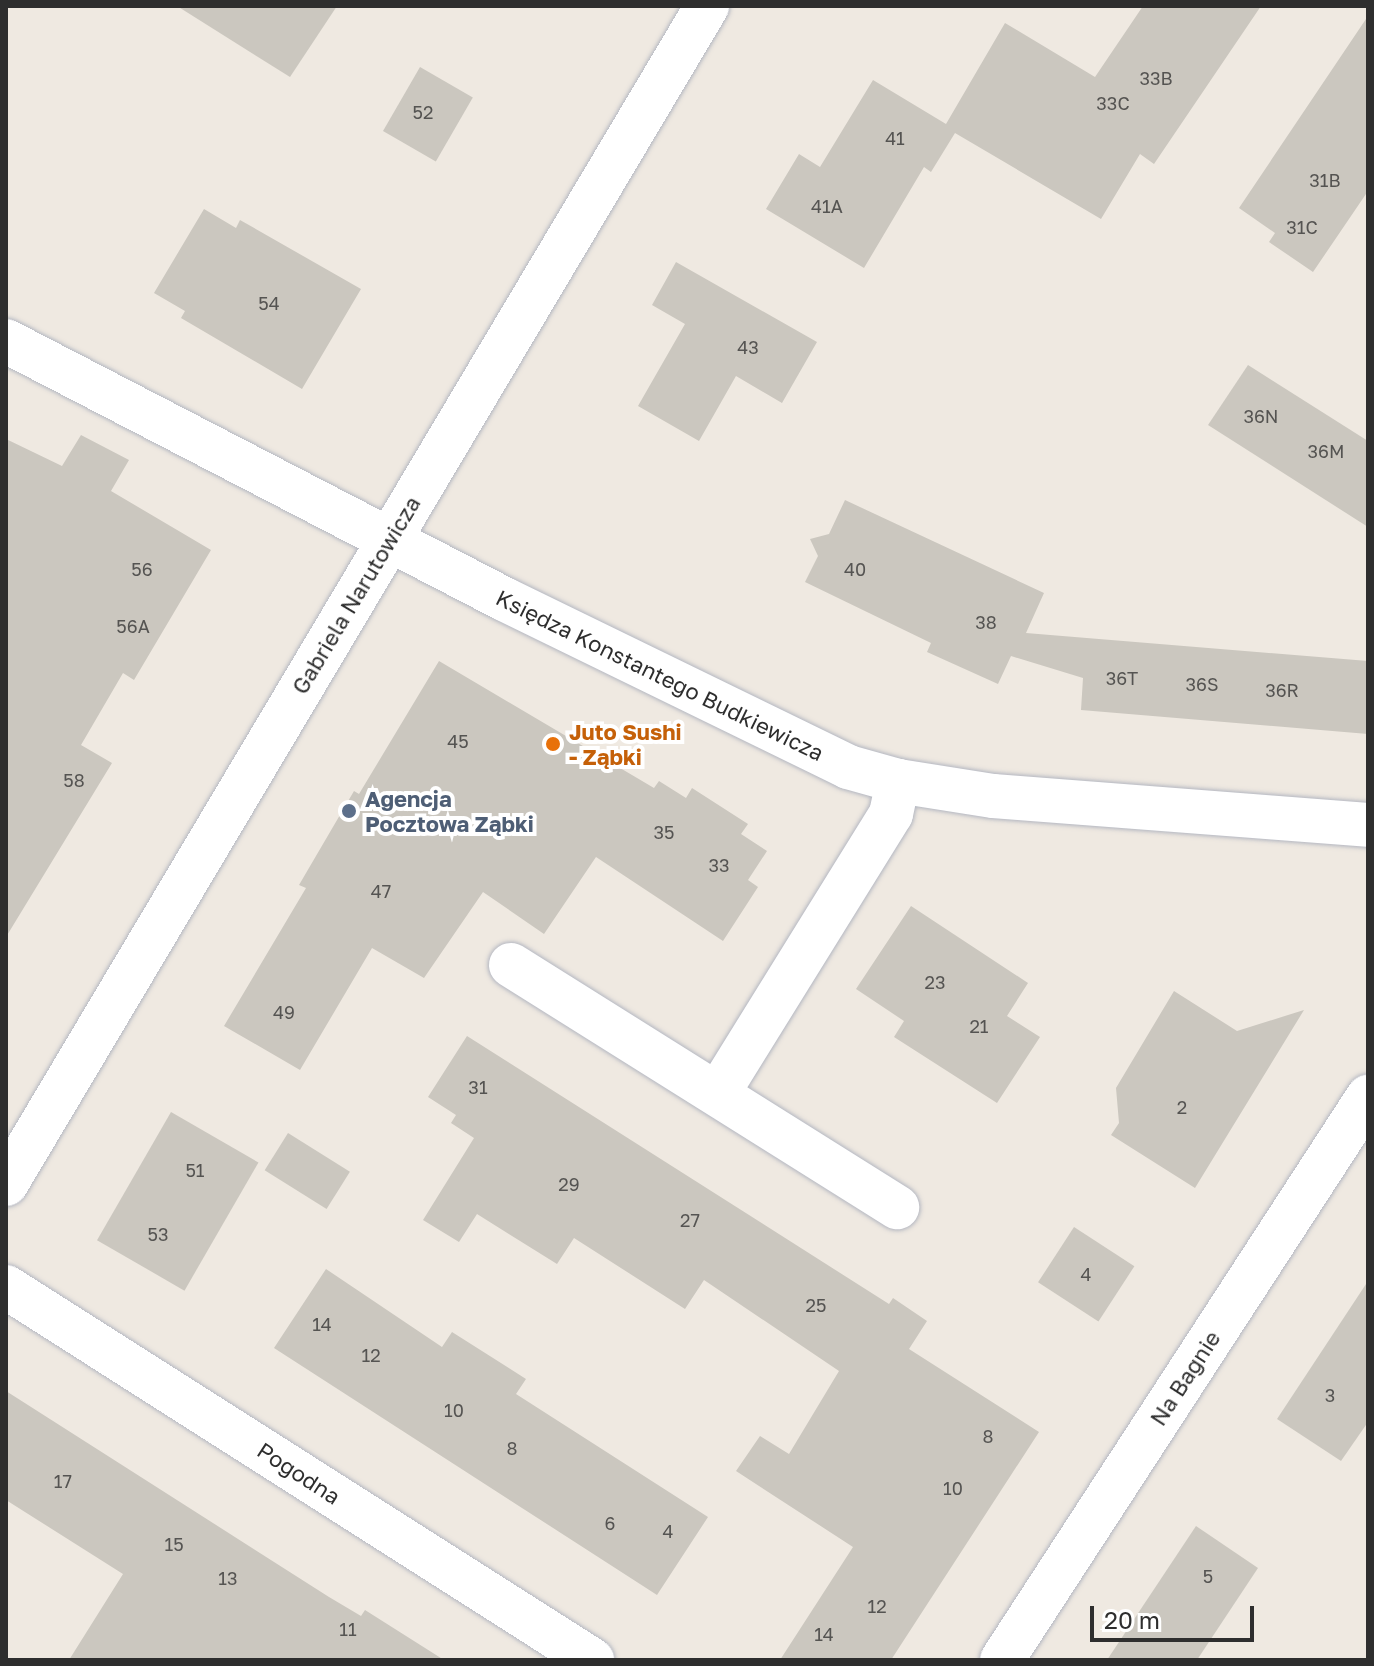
<!DOCTYPE html>
<html>
<head>
<meta charset="utf-8">
<style>
  body { margin:0 }
  #map { position:relative; width:1374px; height:1666px; overflow:hidden; background:#efe9e1; font-family:"Golos Text",sans-serif }
  div>[style] { position:absolute }
  [style*='--x'] { left:calc(var(--x)*1px); top:calc(var(--y)*1px); width:calc(var(--w)*1px); rotate:calc(var(--a)*1deg) }
  .building>* { inset:0; background:#cbc7bf; transform-origin:0 0 }
  .roads { filter:drop-shadow(0 0 2px #b4b7c1) drop-shadow(0 0 2px #b4b7c1) }
  .minor>* { height:44px; margin:-22px; padding:0 22px; transform-origin:22px; border-radius:22px; background:#fff }
  .dots>* { width:22px; height:22px; translate:-50% -50%; box-sizing:border-box; border:4px solid #fff; border-radius:50% }
  span { translate:-50% -50%; white-space:nowrap; text-align:center; line-height:1.15; -webkit-text-stroke:8px #fff; paint-order:stroke }
  .number-label { font-size:18px; color:#555452 }
  .number-label span { -webkit-text-stroke-width:0 }
  .street-label { font-size:22px; color:#2e2e2e }
  .food-label { font-size:22px; color:#c56008; font-weight:700 }
  .left { translate:0 -50%; text-align:left }
  .service-label { font-size:22px; color:#4e5e75; font-weight:700 }
  .frame { position:absolute; inset:0; border:8px solid #2e2e2e; pointer-events:none }
  .scale { position:absolute; left:1090px; top:1606px; width:164px; height:36px; box-sizing:border-box; border:4px solid #2e2e2e; border-top:0; padding-left:10px; font-size:24px; line-height:28px; white-space:nowrap; color:#2e2e2e; -webkit-text-stroke:6px #fff; paint-order:stroke }
</style>
</head>
<body>
<div id="map">
  <div class="building">
    <div style="clip-path:polygon(177px 6px,337px 6px,290px 77px)"></div>
    <div style="clip-path:polygon(1143px 6px,1261px 6px,1154px 164px,1140px 154px,1101px 219px,955px 133px,931px 172px,924px 167px,864px 268px,766px 209px,799px 154px,820px 167px,873px 80px,946px 124px,1005px 23px,1095px 77px)"></div>
    <div style="clip-path:polygon(1368px 16px,1368px 191px,1313px 272px,1269px 242px,1275px 233px,1239px 208px)"></div>
    <div style="left:420px;top:67px;width:61px;height:74px;rotate:30deg"></div>
    <div style="clip-path:polygon(204px 209px,236px 228px,240px 220px,361px 289px,302px 389px,181px 318px,185px 311px,154px 293px)"></div>
    <div style="clip-path:polygon(676px 262px,817px 342px,782px 403px,736px 376px,699px 441px,638px 406px,685px 324px,652px 305px)"></div>
    <div style="clip-path:polygon(1248px 365px,1368px 441px,1368px 527px,1208px 425px)"></div>
    <div style="clip-path:polygon(81px 435px,129px 460px,111px 491px,211px 550px,134px 680px,123px 673px,81px 745px,112px 763px,6px 937px,6px 439px,62px 466px)"></div>
    <div style="clip-path:polygon(845px 500px,1044px 593px,1026px 633px,1368px 661px,1368px 734px,1081px 710px,1083px 678px,1011px 656px,998px 684px,927px 652px,931px 643px,805px 582px,818px 556px,810px 539px,829px 534px)"></div>
    <div style="clip-path:polygon(439px 661px,654px 788px,659px 781px,686px 798px,692px 788px,748px 824px,741px 834px,767px 851px,748px 880px,758px 887px,723px 941px,596px 857px,544px 934px,483px 892px,424px 978px,372px 948px,300px 1070px,224px 1026px,306px 888px,299px 885px,354px 791px,359px 794px)"></div>
    <div style="clip-path:polygon(911px 906px,1028px 983px,1007px 1016px,1040px 1037px,997px 1103px,894px 1037px,904px 1021px,856px 989px)"></div>
    <div style="clip-path:polygon(1174px 991px,1237px 1031px,1304px 1010px,1195px 1188px,1111px 1135px,1119px 1123px,1116px 1088px)"></div>
    <div style="clip-path:polygon(467px 1036px,889px 1304px,893px 1298px,927px 1321px,909px 1349px,1039px 1432px,891px 1660px,780px 1660px,853px 1547px,736px 1471px,760px 1436px,789px 1454px,839px 1371px,704px 1280px,685px 1309px,574px 1238px,557px 1264px,477px 1214px,459px 1242px,423px 1220px,474px 1138px,451px 1123px,456px 1115px,428px 1097px)"></div>
    <div style="left:171px;top:1112px;width:101px;height:148px;rotate:30deg"></div>
    <div style="left:288px;top:1133px;width:73px;height:44px;rotate:32deg"></div>
    <div style="left:1074px;top:1227px;width:72px;height:66px;rotate:33deg"></div>
    <div style="clip-path:polygon(326px 1269px,442px 1347px,452px 1332px,526px 1379px,516px 1394px,708px 1517px,657px 1595px,274px 1348px)"></div>
    <div style="clip-path:polygon(1368px 1281px,1368px 1422px,1341px 1461px,1277px 1419px)"></div>
    <div style="clip-path:polygon(6px 1391px,329px 1597px,361px 1616px,365px 1610px,444px 1660px,69px 1660px,123px 1574px,6px 1500px)"></div>
    <div style="clip-path:polygon(1196px 1526px,1258px 1568px,1197px 1660px,1107px 1660px)"></div>
  </div>
  <div class="roads">
    <div class="minor">
      <div style="--x:6;--y:341;--w:561;--a:27.39"></div>
      <div style="--x:504;--y:599;--w:383;--a:26"></div>
      <div style="--x:848;--y:767;--w:52;--a:15.6"></div>
      <div style="--x:898;--y:781;--w:96;--a:9"></div>
      <div style="--x:993;--y:796;--w:376;--a:4.4"></div>
      <div style="--x:511;--y:965;--w:456;--a:32.1"></div>
      <div style="--x:718;--y:1093;--w:328;--a:-58.2"></div>
      <div style="--x:891;--y:814;--w:34;--a:-78"></div>
      <div style="--x:6;--y:1184;--w:1371;--a:-59.24"></div>
      <div style="--x:6;--y:1287;--w:695;--a:32.48"></div>
      <div style="--x:1002;--y:1660;--w:672;--a:-56.97"></div>
    </div>
  </div>
  <div class="dots">
    <div style="left:553px;top:744px;background:#e8710a"></div>
    <div style="left:349px;top:811px;background:#5c6f8a"></div>
  </div>
  <div class="number-label">
    <span style="left:1156px;top:78px">33B</span>
    <span style="left:1113px;top:103px">33C</span>
    <span style="left:423px;top:112px">52</span>
    <span style="left:895px;top:138px">41</span>
    <span style="left:1325px;top:180px">31B</span>
    <span style="left:827px;top:206px">41A</span>
    <span style="left:1302px;top:227px">31C</span>
    <span style="left:269px;top:303px">54</span>
    <span style="left:748px;top:347px">43</span>
    <span style="left:1261px;top:416px">36N</span>
    <span style="left:1326px;top:451px">36M</span>
    <span style="left:142px;top:569px">56</span>
    <span style="left:855px;top:569px">40</span>
    <span style="left:986px;top:622px">38</span>
    <span style="left:133px;top:626px">56A</span>
    <span style="left:1122px;top:678px">36T</span>
    <span style="left:1202px;top:684px">36S</span>
    <span style="left:1282px;top:690px">36R</span>
    <span style="left:458px;top:741px">45</span>
    <span style="left:74px;top:780px">58</span>
    <span style="left:664px;top:832px">35</span>
    <span style="left:719px;top:865px">33</span>
    <span style="left:381px;top:891px">47</span>
    <span style="left:935px;top:982px">23</span>
    <span style="left:284px;top:1012px">49</span>
    <span style="left:979px;top:1026px">21</span>
    <span style="left:478px;top:1087px">31</span>
    <span style="left:1182px;top:1107px">2</span>
    <span style="left:195px;top:1170px">51</span>
    <span style="left:569px;top:1184px">29</span>
    <span style="left:690px;top:1220px">27</span>
    <span style="left:158px;top:1234px">53</span>
    <span style="left:1086px;top:1274px">4</span>
    <span style="left:816px;top:1305px">25</span>
    <span style="left:322px;top:1324px">14</span>
    <span style="left:371px;top:1355px">12</span>
    <span style="left:1330px;top:1395px">3</span>
    <span style="left:454px;top:1410px">10</span>
    <span style="left:988px;top:1436px">8</span>
    <span style="left:512px;top:1448px">8</span>
    <span style="left:63px;top:1481px">17</span>
    <span style="left:953px;top:1488px">10</span>
    <span style="left:610px;top:1523px">6</span>
    <span style="left:668px;top:1531px">4</span>
    <span style="left:174px;top:1544px">15</span>
    <span style="left:1208px;top:1576px">5</span>
    <span style="left:228px;top:1578px">13</span>
    <span style="left:877px;top:1606px">12</span>
    <span style="left:348px;top:1629px">11</span>
    <span style="left:824px;top:1634px">14</span>
  </div>
  <div class="street-label">
    <span style="left:356px;top:595px;rotate:-59deg">Gabriela Narutowicza</span>
    <span style="left:660px;top:675px;rotate:26deg">Księdza Konstantego Budkiewicza</span>
    <span style="left:1185px;top:1378px;rotate:-57deg">Na Bagnie</span>
    <span style="left:299px;top:1473px;rotate:33deg">Pogodna</span>
  </div>
  <div class="food-label">
    <span class="left" style="left:569px;top:744px">Juto Sushi<br>- Ząbki</span>
  </div>
  <div class="service-label">
    <span class="left" style="left:365px;top:811px">Agencja<br>Pocztowa Ząbki</span>
  </div>
  <div class="frame"></div>
  <div class="scale">20 m</div>
</div>
</body>
</html>
